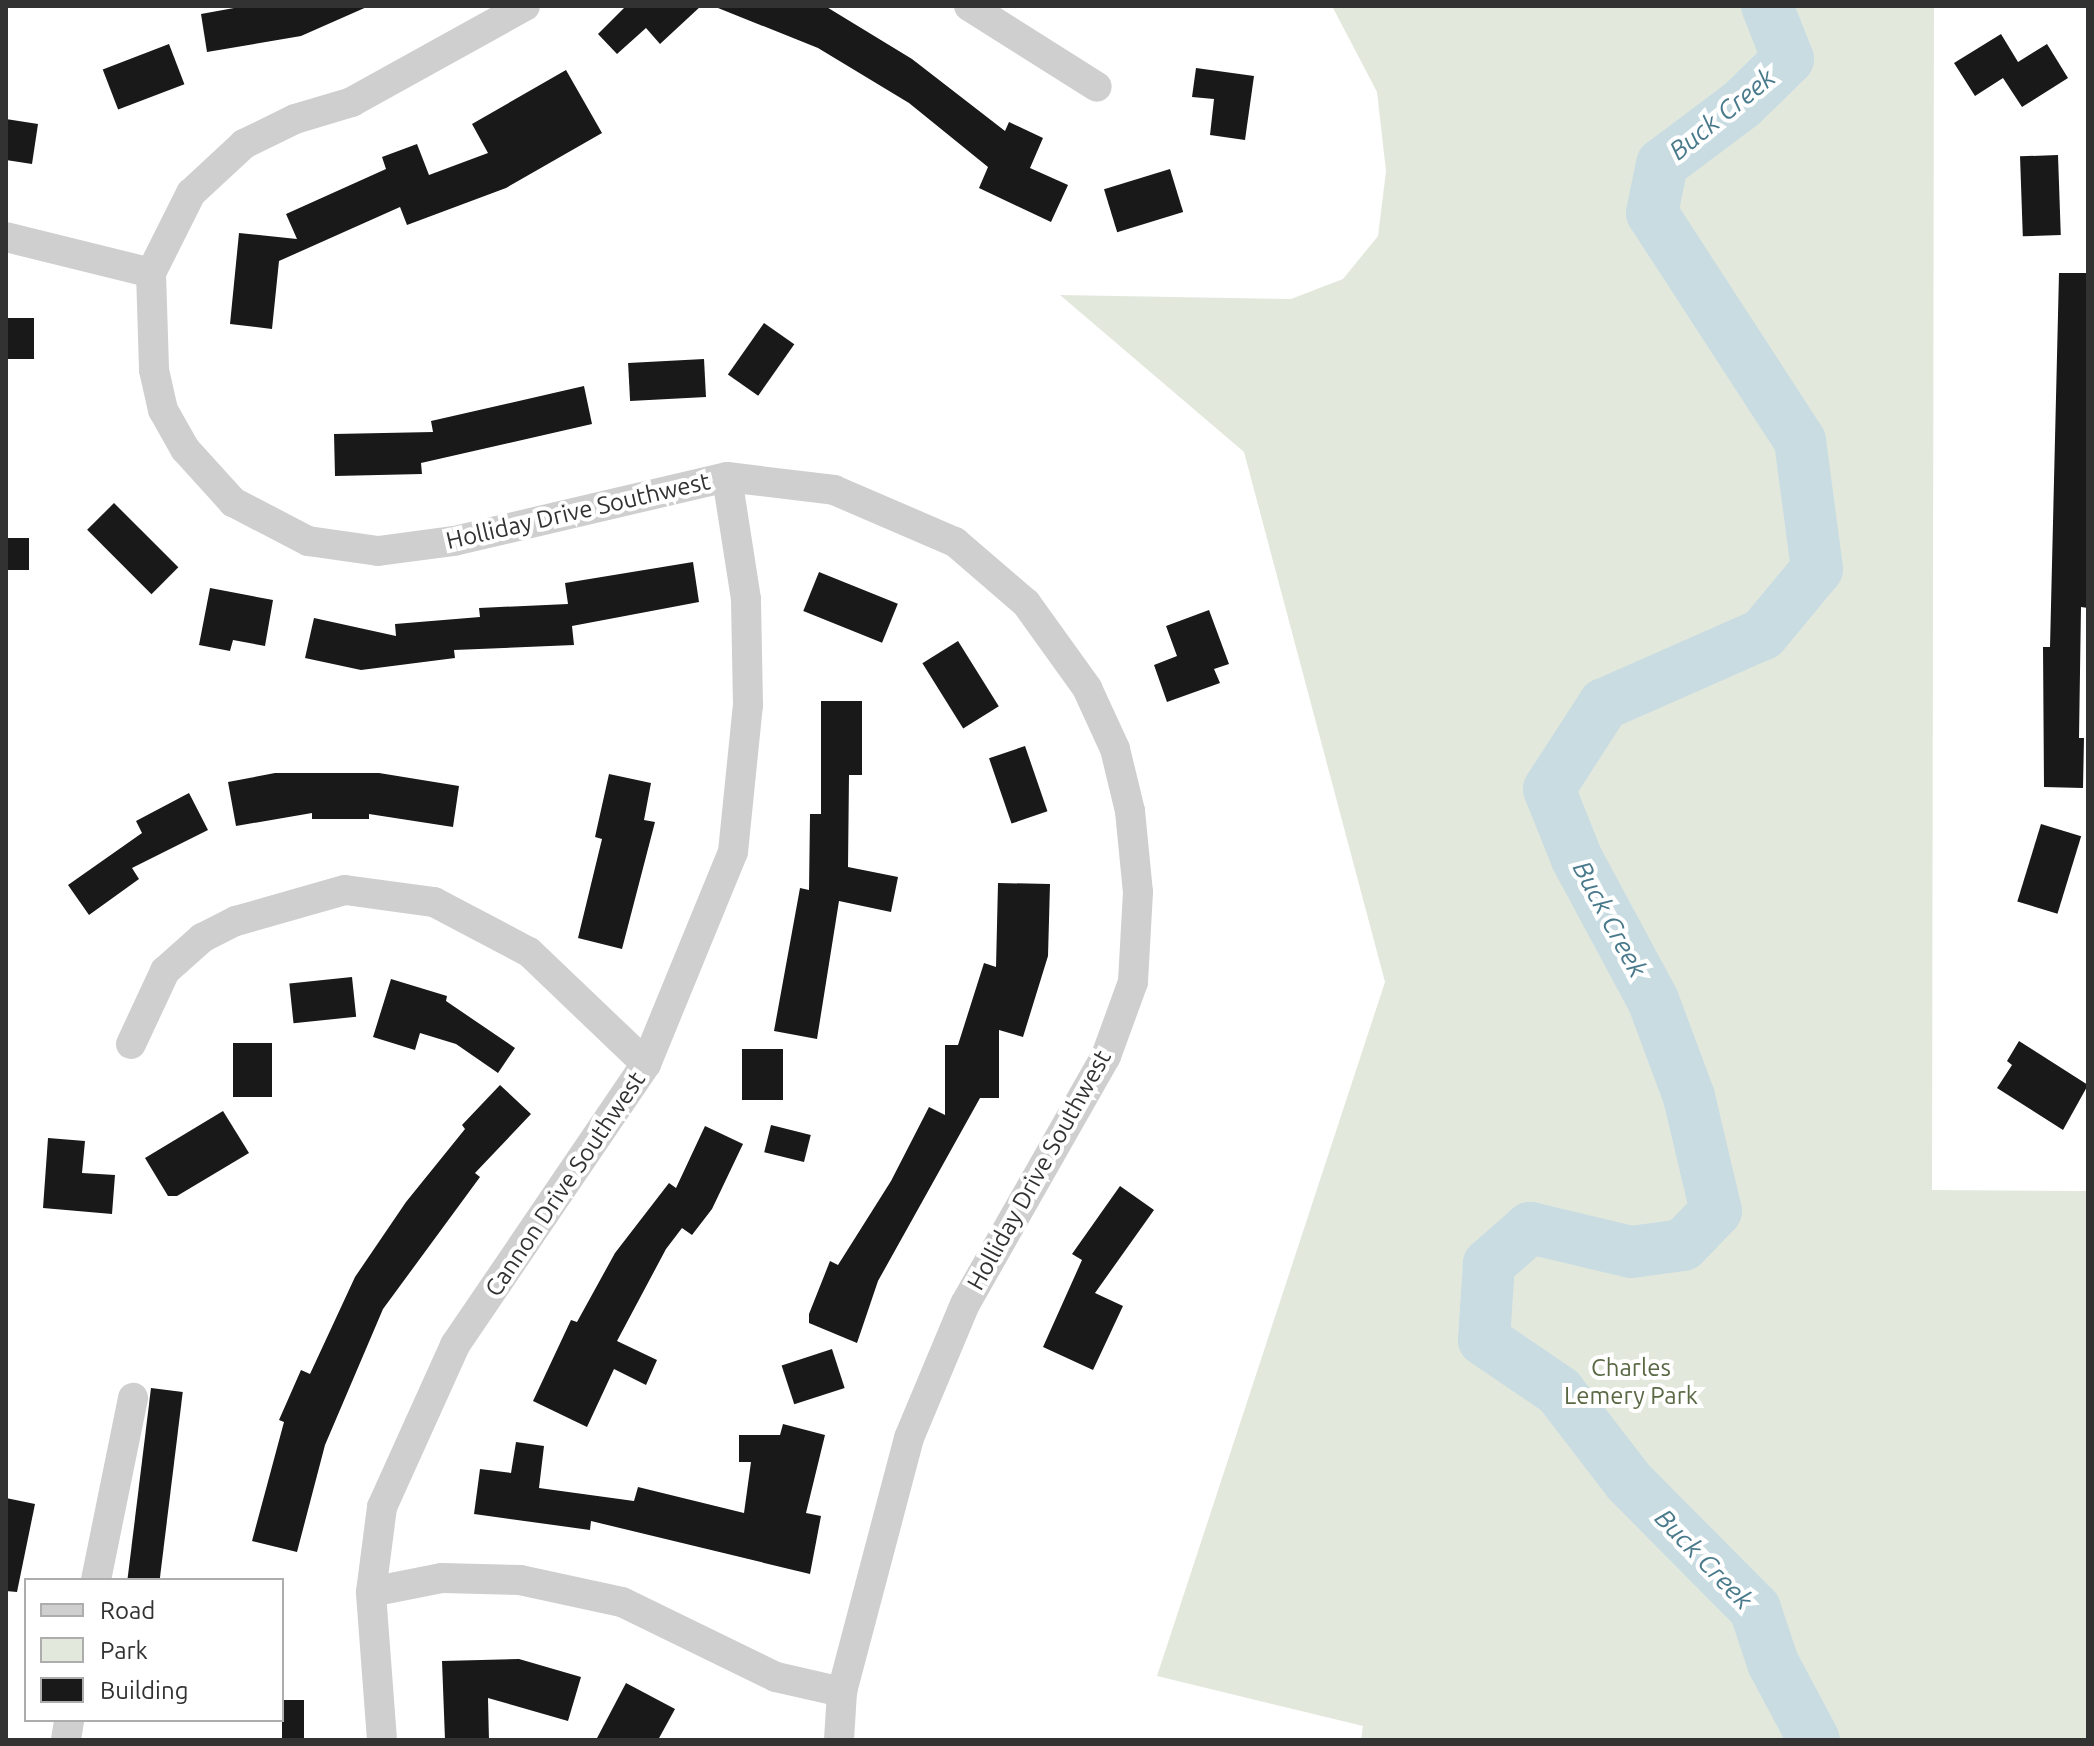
<!DOCTYPE html>
<html>
<head>
<meta charset="utf-8">
<style>
  body { margin:0 }
  #map { position:relative; width:2094px; height:1746px; overflow:hidden; background:#fff; font-family:Ubuntu,sans-serif }
  div>[style] { position:absolute }
  [style*='--x'] { left:calc(var(--x)*1px); top:calc(var(--y)*1px); width:calc(var(--w)*1px); rotate:calc(var(--a)*1deg) }
  .green>* { inset:0; background:#e3e8dd }
  .river>* { height:52px; margin:-26px; padding:0 26px; transform-origin:26px; border-radius:26px; background:#c8dce2 }
  .building>* { inset:0; background:#191919; transform-origin:0 0 }
  .street>* { height:30px; margin:-15px; padding:0 15px; transform-origin:15px; border-radius:15px; background:#cfcfcf }
  span { translate:-50% -50%; white-space:nowrap; text-align:center; line-height:1.15; -webkit-text-stroke:8px #fff; paint-order:stroke }
  .street-label { font-size:24px; color:#323232 }
  .park-label { font-size:24px; color:#5a6944 }
  .water-label { font-size:26px; color:#497a8c; font-style:italic }
  .frame { position:absolute; inset:0; border:8px solid #323232; pointer-events:none }
  .legend { position:absolute; left:24px; top:1578px; width:260px; height:144px; box-sizing:border-box; background:#fff; border:2px solid #adadad; margin:0; padding:10px 14px; list-style:none; font-size:24px; color:#323232 }
  .legend li { display:flex; align-items:center; gap:16px; height:40px }
  .legend b { width:40px; border:2px solid #adadad }
</style>
</head>
<body>
<div id="map">
  <div class="green">
    <div style="clip-path:polygon(1332px 6px,1934px 6px,1932px 1190px,2088px 1191px,2088px 1740px,1361px 1740px,1363px 1726px,1157px 1676px,1385px 982px,1244px 452px,1060px 295px,1291px 299px,1343px 279px,1378px 236px,1386px 171px,1377px 92px)"></div>
  </div>
  <div class="river">
    <div style="--x:1767;--y:6;--w:57;--a:68.4"></div>
    <div style="--x:1788;--y:59;--w:64;--a:135.6"></div>
    <div style="--x:1742;--y:104;--w:100;--a:143.1"></div>
    <div style="--x:1662;--y:164;--w:50;--a:101.5"></div>
    <div style="--x:1652;--y:213;--w:272;--a:57"></div>
    <div style="--x:1800;--y:441;--w:129;--a:82.4"></div>
    <div style="--x:1817;--y:569;--w:85;--a:129.7"></div>
    <div style="--x:1763;--y:634;--w:174;--a:156.2"></div>
    <div style="--x:1604;--y:704;--w:101;--a:122.9"></div>
    <div style="--x:1549;--y:789;--w:75;--a:68.2"></div>
    <div style="--x:1577;--y:859;--w:160;--a:61.7"></div>
    <div style="--x:1653;--y:1000;--w:103;--a:69.6"></div>
    <div style="--x:1689;--y:1097;--w:117;--a:76.7"></div>
    <div style="--x:1716;--y:1211;--w:47;--a:134.1"></div>
    <div style="--x:1683;--y:1245;--w:52;--a:172.3"></div>
    <div style="--x:1631;--y:1252;--w:104;--a:-166.6"></div>
    <div style="--x:1530;--y:1228;--w:55;--a:138.7"></div>
    <div style="--x:1489;--y:1264;--w:76;--a:93.8"></div>
    <div style="--x:1484;--y:1340;--w:91;--a:34.2"></div>
    <div style="--x:1559;--y:1391;--w:115;--a:52.4"></div>
    <div style="--x:1629;--y:1482;--w:179;--a:45.2"></div>
    <div style="--x:1755;--y:1609;--w:57;--a:71.6"></div>
    <div style="--x:1773;--y:1663;--w:87;--a:62"></div>
  </div>
  <div class="building">
    <div style="clip-path:polygon(245px 6px,369px 6px,301px 36px,207px 52px,201px 14px)"></div>
    <div style="clip-path:polygon(701px 6px,660px 44px,646px 28px,617px 54px,598px 34px,626px 6px)"></div>
    <div style="clip-path:polygon(713px 6px,825px 6px,912px 59px,1005px 131px,1009px 122px,1043px 138px,1030px 168px,1068px 185px,1051px 222px,979px 188px,988px 167px,909px 103px,818px 48px)"></div>
    <div style="clip-path:polygon(2001px 34px,2018px 62px,2047px 44px,2068px 78px,2022px 107px,2003px 78px,1975px 96px,1954px 63px)"></div>
    <div style="left:169px;top:44px;width:43px;height:71px;rotate:69deg"></div>
    <div style="clip-path:polygon(1196px 68px,1254px 76px,1245px 140px,1210px 135px,1214px 99px,1192px 97px)"></div>
    <div style="clip-path:polygon(566px 70px,602px 133px,506px 188px,407px 225px,400px 207px,279px 261px,272px 329px,230px 324px,239px 233px,297px 239px,286px 214px,386px 169px,382px 157px,417px 144px,429px 175px,488px 153px,472px 124px)"></div>
    <div style="clip-path:polygon(6px 119px,38px 124px,32px 164px,6px 160px)"></div>
    <div style="left:2058px;top:155px;width:80px;height:38px;rotate:88deg"></div>
    <div style="left:1170px;top:169px;width:45px;height:69px;rotate:73deg"></div>
    <div style="clip-path:polygon(2059px 273px,2088px 273px,2088px 608px,2081px 607px,2079px 738px,2084px 738px,2083px 788px,2044px 787px,2043px 647px,2050px 647px)"></div>
    <div style="left:6px;top:318px;width:28px;height:41px"></div>
    <div style="left:764px;top:323px;width:37px;height:63px;rotate:35deg"></div>
    <div style="left:704px;top:359px;width:38px;height:76px;rotate:87deg"></div>
    <div style="clip-path:polygon(584px 386px,592px 424px,421px 463px,422px 474px,335px 476px,334px 434px,433px 432px,431px 421px)"></div>
    <div style="left:114px;top:503px;width:91px;height:38px;rotate:45deg"></div>
    <div style="left:6px;top:538px;width:23px;height:32px"></div>
    <div style="clip-path:polygon(693px 562px,699px 602px,572px 626px,574px 645px,454px 650px,455px 658px,361px 670px,305px 658px,314px 618px,396px 636px,395px 624px,480px 617px,479px 608px,568px 604px,565px 583px)"></div>
    <div style="left:819px;top:572px;width:85px;height:42px;rotate:22deg"></div>
    <div style="clip-path:polygon(210px 588px,273px 600px,265px 646px,233px 640px,230px 651px,199px 645px)"></div>
    <div style="clip-path:polygon(1209px 610px,1229px 664px,1214px 669px,1220px 683px,1167px 702px,1154px 665px,1177px 656px,1166px 626px)"></div>
    <div style="left:958px;top:641px;width:77px;height:42px;rotate:58deg"></div>
    <div style="clip-path:polygon(821px 701px,862px 701px,862px 775px,849px 775px,848px 867px,898px 877px,891px 912px,839px 901px,817px 1039px,774px 1031px,800px 888px,809px 890px,810px 814px,821px 814px)"></div>
    <div style="left:1025px;top:746px;width:69px;height:38px;rotate:71deg"></div>
    <div style="clip-path:polygon(275px 773px,379px 773px,459px 786px,453px 827px,369px 814px,369px 819px,312px 819px,312px 813px,236px 826px,228px 782px)"></div>
    <div style="clip-path:polygon(609px 774px,651px 783px,644px 820px,655px 822px,622px 949px,578px 938px,602px 839px,595px 837px)"></div>
    <div style="clip-path:polygon(189px 793px,208px 830px,132px 868px,139px 879px,89px 915px,68px 885px,142px 833px,136px 821px)"></div>
    <div style="left:2041px;top:824px;width:42px;height:81px;rotate:17deg"></div>
    <div style="clip-path:polygon(998px 883px,1050px 884px,1048px 956px,1023px 1037px,999px 1030px,999px 1098px,980px 1098px,878px 1281px,857px 1343px,809px 1323px,809px 1314px,830px 1261px,838px 1265px,891px 1181px,929px 1107px,945px 1115px,945px 1045px,958px 1045px,984px 963px,996px 967px)"></div>
    <div style="left:352px;top:977px;width:40px;height:63px;rotate:84deg"></div>
    <div style="clip-path:polygon(391px 979px,447px 996px,446px 1001px,515px 1048px,498px 1073px,456px 1044px,420px 1033px,415px 1050px,373px 1037px)"></div>
    <div style="clip-path:polygon(2019px 1041px,2088px 1085px,2063px 1130px,1997px 1088px,2012px 1065px,2007px 1061px)"></div>
    <div style="left:233px;top:1043px;width:39px;height:54px"></div>
    <div style="left:742px;top:1049px;width:41px;height:51px"></div>
    <div style="clip-path:polygon(500px 1085px,531px 1114px,475px 1173px,480px 1177px,383px 1309px,325px 1445px,297px 1552px,252px 1541px,284px 1422px,279px 1420px,301px 1370px,310px 1374px,355px 1277px,406px 1202px,465px 1129px,462px 1125px)"></div>
    <div style="clip-path:polygon(223px 1111px,249px 1153px,177px 1196px,168px 1196px,145px 1158px)"></div>
    <div style="left:771px;top:1125px;width:41px;height:28px;rotate:14deg"></div>
    <div style="clip-path:polygon(705px 1126px,743px 1144px,712px 1209px,692px 1235px,682px 1228px,666px 1249px,617px 1341px,657px 1360px,646px 1385px,614px 1369px,587px 1427px,533px 1401px,571px 1320px,577px 1322px,615px 1253px,669px 1183px,676px 1188px)"></div>
    <div style="clip-path:polygon(48px 1138px,85px 1141px,82px 1173px,115px 1175px,112px 1214px,43px 1208px)"></div>
    <div style="clip-path:polygon(1120px 1186px,1154px 1210px,1095px 1293px,1123px 1306px,1093px 1370px,1043px 1347px,1082px 1260px,1072px 1254px)"></div>
    <div style="left:832px;top:1349px;width:41px;height:53px;rotate:72deg"></div>
    <div style="left:151px;top:1388px;width:32px;height:194px;rotate:7deg"></div>
    <div style="clip-path:polygon(783px 1424px,825px 1435px,806px 1513px,821px 1516px,810px 1574px,591px 1521px,590px 1530px,474px 1514px,480px 1469px,511px 1473px,516px 1442px,544px 1446px,539px 1488px,634px 1501px,638px 1487px,744px 1513px,751px 1462px,739px 1462px,739px 1435px,780px 1435px)"></div>
    <div style="clip-path:polygon(6px 1498px,35px 1504px,17px 1592px,6px 1591px)"></div>
    <div style="clip-path:polygon(519px 1659px,581px 1677px,568px 1721px,488px 1698px,489px 1740px,445px 1740px,442px 1661px)"></div>
    <div style="clip-path:polygon(626px 1683px,675px 1709px,658px 1740px,596px 1740px)"></div>
    <div style="left:282px;top:1700px;width:22px;height:40px"></div>
  </div>
  <div class="street">
    <div style="--x:525;--y:6;--w:198;--a:151"></div>
    <div style="--x:352;--y:102;--w:59;--a:163.4"></div>
    <div style="--x:295;--y:119;--w:57;--a:153.9"></div>
    <div style="--x:244;--y:144;--w:72;--a:137.2"></div>
    <div style="--x:191;--y:193;--w:89;--a:116.6"></div>
    <div style="--x:151;--y:273;--w:97;--a:88.2"></div>
    <div style="--x:154;--y:370;--w:41;--a:77.3"></div>
    <div style="--x:163;--y:410;--w:45;--a:60.6"></div>
    <div style="--x:185;--y:449;--w:72;--a:47.8"></div>
    <div style="--x:233;--y:502;--w:85;--a:27.5"></div>
    <div style="--x:308;--y:541;--w:71;--a:8.1"></div>
    <div style="--x:378;--y:551;--w:77;--a:-7.5"></div>
    <div style="--x:454;--y:541;--w:280;--a:-13.2"></div>
    <div style="--x:727;--y:477;--w:108;--a:6.9"></div>
    <div style="--x:834;--y:490;--w:132;--a:23.3"></div>
    <div style="--x:955;--y:542;--w:94;--a:40.7"></div>
    <div style="--x:1026;--y:603;--w:105;--a:54.3"></div>
    <div style="--x:1087;--y:688;--w:67;--a:65.3"></div>
    <div style="--x:1115;--y:749;--w:64;--a:76.4"></div>
    <div style="--x:1130;--y:811;--w:81;--a:84.4"></div>
    <div style="--x:1138;--y:892;--w:90;--a:93.2"></div>
    <div style="--x:1133;--y:982;--w:79;--a:110"></div>
    <div style="--x:1106;--y:1056;--w:285;--a:119.6"></div>
    <div style="--x:965;--y:1304;--w:145;--a:112.7"></div>
    <div style="--x:909;--y:1438;--w:263;--a:104.8"></div>
    <div style="--x:842;--y:1692;--w:48;--a:93.6"></div>
    <div style="--x:969;--y:6;--w:151;--a:32.3"></div>
    <div style="--x:6;--y:237;--w:149;--a:13.9"></div>
    <div style="--x:131;--y:1044;--w:81;--a:-65"></div>
    <div style="--x:165;--y:971;--w:50;--a:-41.7"></div>
    <div style="--x:202;--y:938;--w:38;--a:-27"></div>
    <div style="--x:236;--y:921;--w:113;--a:-15.9"></div>
    <div style="--x:345;--y:890;--w:90;--a:7.7"></div>
    <div style="--x:434;--y:902;--w:107;--a:27.8"></div>
    <div style="--x:529;--y:952;--w:162;--a:43.7"></div>
    <div style="--x:96;--y:1580;--w:186;--a:-78.5"></div>
    <div style="--x:371;--y:1592;--w:72;--a:-11.2"></div>
    <div style="--x:442;--y:1578;--w:78;--a:1.5"></div>
    <div style="--x:520;--y:1580;--w:104;--a:12.2"></div>
    <div style="--x:622;--y:1602;--w:171;--a:26"></div>
    <div style="--x:776;--y:1677;--w:68;--a:12.8"></div>
    <div style="--x:66;--y:1740;--w:20;--a:-81"></div>
    <div style="--x:382;--y:1740;--w:148;--a:-94.3"></div>
    <div style="--x:371;--y:1592;--w:86;--a:-82.6"></div>
    <div style="--x:382;--y:1507;--w:178;--a:-65.7"></div>
    <div style="--x:455;--y:1345;--w:340;--a:-55.8"></div>
    <div style="--x:646;--y:1064;--w:229;--a:-67.7"></div>
    <div style="--x:733;--y:852;--w:148;--a:-84.2"></div>
    <div style="--x:748;--y:705;--w:106;--a:-91.1"></div>
    <div style="--x:746;--y:599;--w:123;--a:-98.9"></div>
  </div>
  <div class="street-label">
    <span style="left:578px;top:511px;rotate:-13deg">Holliday Drive Southwest</span>
    <span style="left:1039px;top:1170px;rotate:-61deg">Holliday Drive Southwest</span>
    <span style="left:565px;top:1184px;rotate:-56deg">Cannon Drive Southwest</span>
  </div>
  <div class="park-label">
    <span style="left:1631px;top:1382px">Charles<br>Lemery Park</span>
  </div>
  <div class="water-label">
    <span style="left:1722px;top:114px;rotate:-39deg">Buck Creek</span>
    <span style="left:1610px;top:919px;rotate:62deg">Buck Creek</span>
    <span style="left:1704px;top:1559px;rotate:46deg">Buck Creek</span>
  </div>
  <div class="frame"></div>
  <ul class="legend">
  <li><b style="height:10px;background:#cfcfcf"></b>Road</li>
  <li><b style="height:22px;background:#e3e8dd"></b>Park</li>
  <li><b style="height:22px;background:#191919"></b>Building</li>
  </ul>
</div>
</body>
</html>
